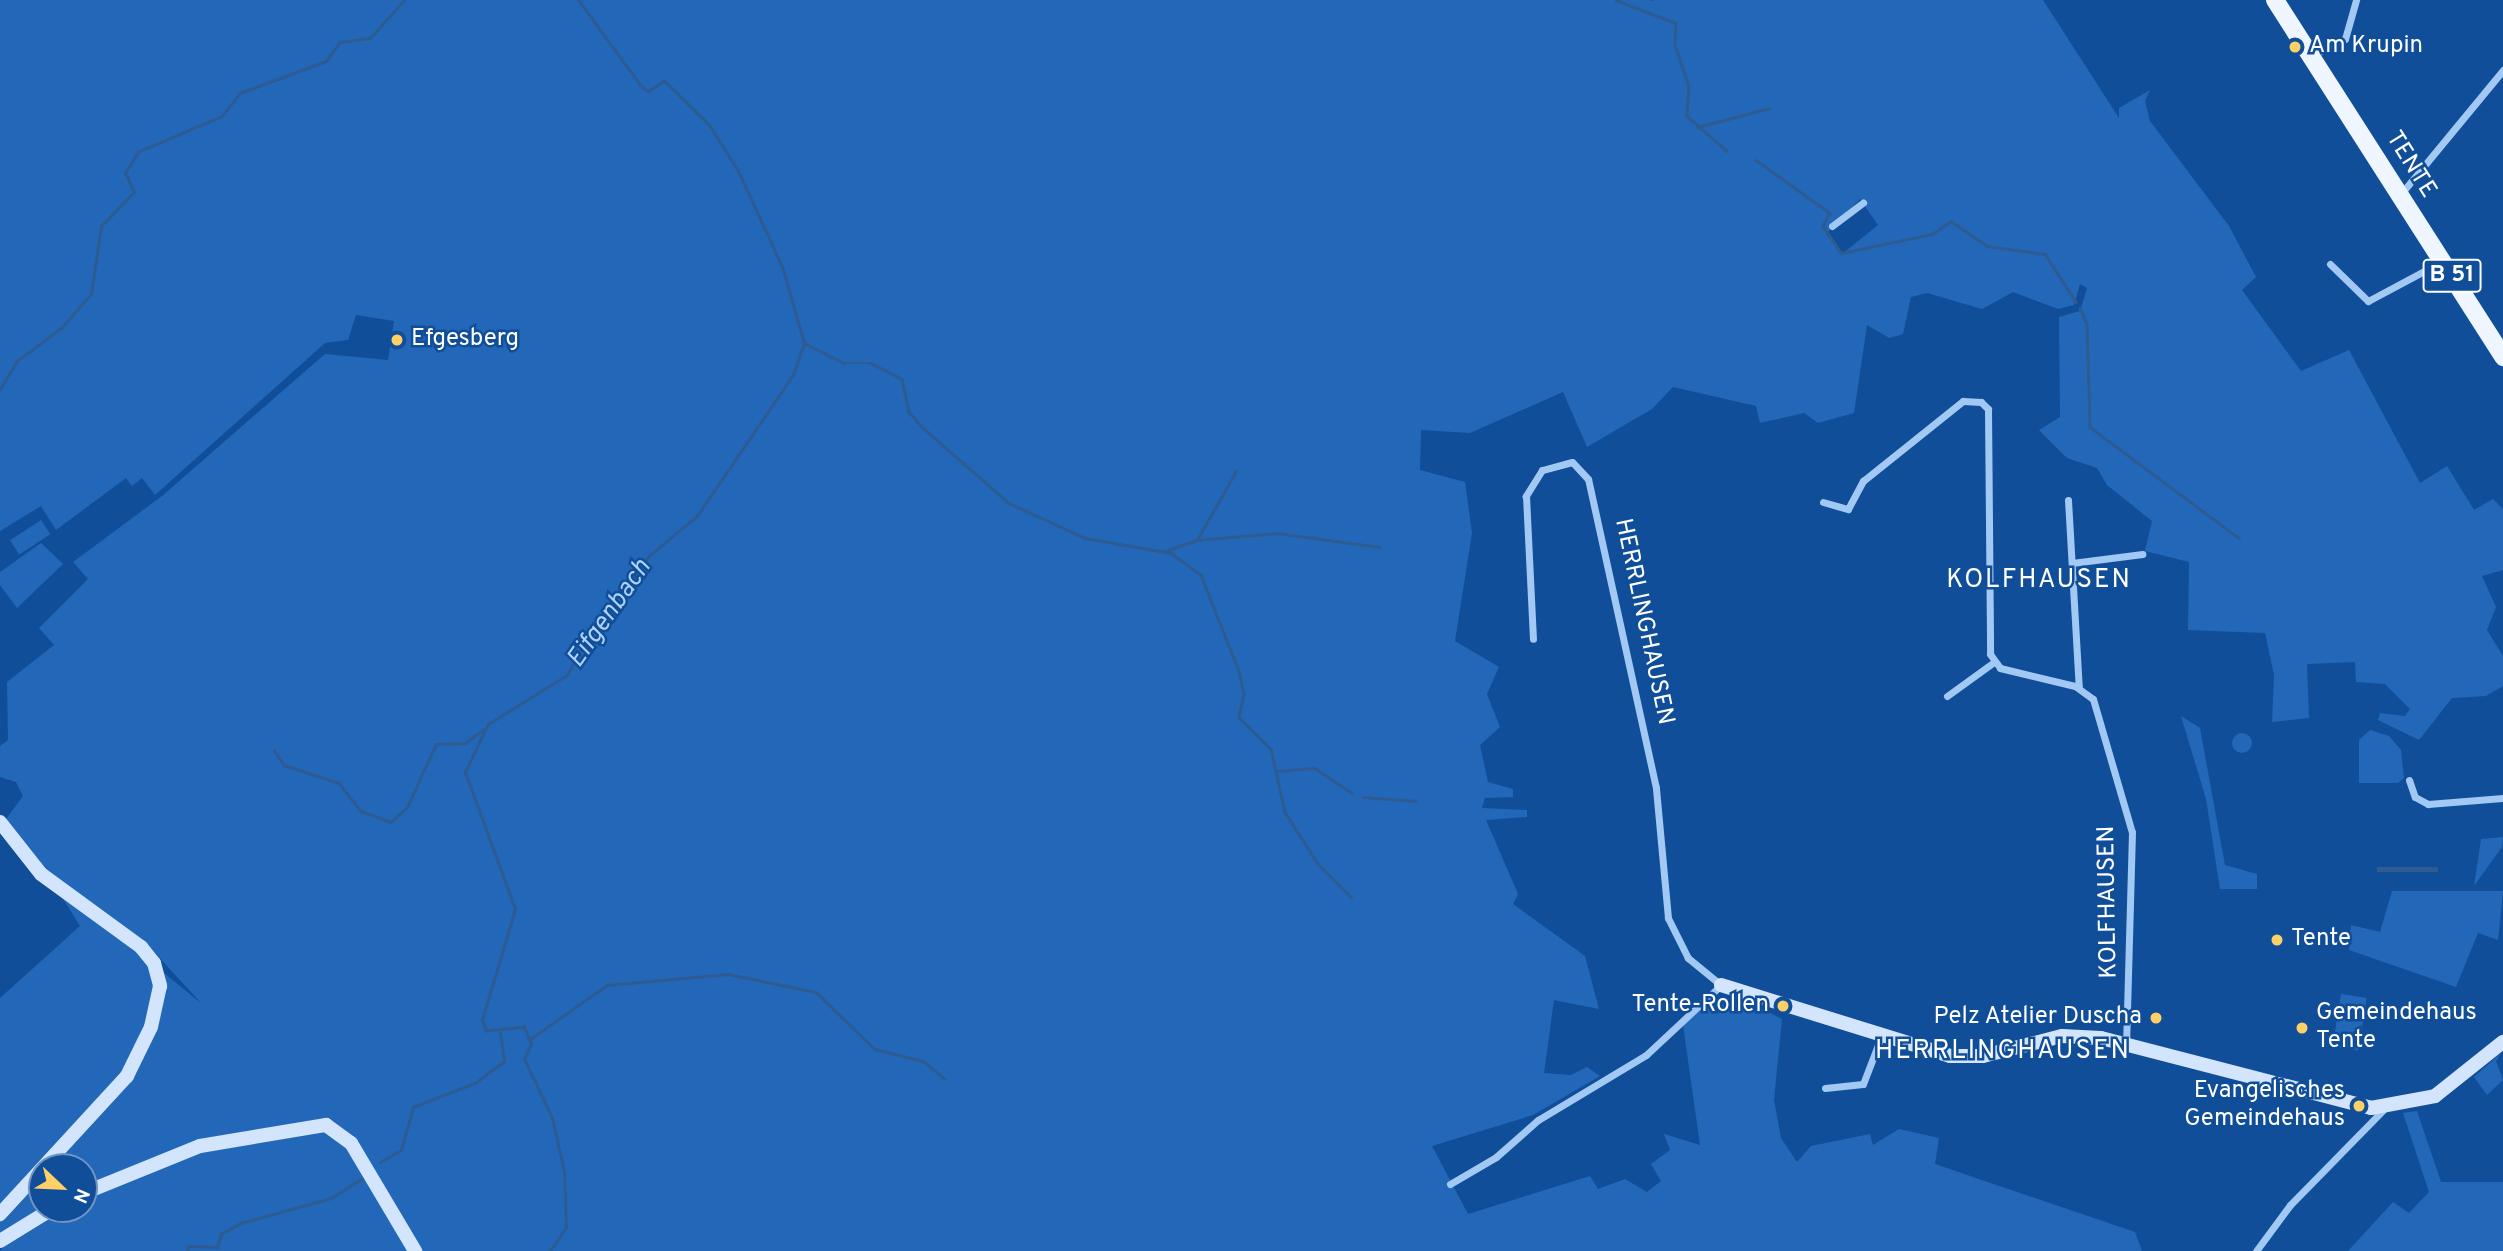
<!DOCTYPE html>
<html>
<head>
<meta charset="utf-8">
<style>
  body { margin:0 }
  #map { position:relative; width:2503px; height:1251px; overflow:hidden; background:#104e99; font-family:Overpass,sans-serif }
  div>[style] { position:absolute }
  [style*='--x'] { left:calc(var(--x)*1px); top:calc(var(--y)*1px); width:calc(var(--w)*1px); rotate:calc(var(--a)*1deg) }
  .green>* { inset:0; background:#2368b8; transform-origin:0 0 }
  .round { border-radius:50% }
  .water>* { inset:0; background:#2d5b92; transform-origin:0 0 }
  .stream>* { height:2.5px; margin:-1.25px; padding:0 1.25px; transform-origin:1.25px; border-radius:1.25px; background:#2d5b92 }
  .street>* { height:7px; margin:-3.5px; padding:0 3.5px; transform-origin:3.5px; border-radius:3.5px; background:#a2c8f4 }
  .secondary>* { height:14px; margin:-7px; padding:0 7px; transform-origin:7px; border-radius:7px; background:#d2e5fd }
  .primary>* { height:18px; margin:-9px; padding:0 9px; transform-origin:9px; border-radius:9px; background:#eff6ff }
  .dots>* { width:19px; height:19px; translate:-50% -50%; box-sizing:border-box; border:4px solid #104e99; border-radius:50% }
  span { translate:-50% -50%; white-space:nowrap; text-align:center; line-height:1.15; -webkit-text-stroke:5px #104e99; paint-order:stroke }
  .shield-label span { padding:2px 5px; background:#104e99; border:2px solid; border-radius:5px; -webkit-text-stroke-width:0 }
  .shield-label { font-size:23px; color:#fff; font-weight:700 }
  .poi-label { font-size:24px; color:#fff }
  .left { translate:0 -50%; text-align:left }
  .right { translate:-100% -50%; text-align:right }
  .street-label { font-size:24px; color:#fff }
  .neighbourhood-label { font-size:26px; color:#fff; letter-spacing:2px }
  .water-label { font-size:26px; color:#aed2fb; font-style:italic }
  .north { position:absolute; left:28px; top:1153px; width:70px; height:70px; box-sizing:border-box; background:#104e99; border:2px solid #7095c2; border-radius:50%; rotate:113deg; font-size:19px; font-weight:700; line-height:28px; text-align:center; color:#fff }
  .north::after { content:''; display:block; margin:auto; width:24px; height:32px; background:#ffd065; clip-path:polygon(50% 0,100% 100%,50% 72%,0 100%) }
</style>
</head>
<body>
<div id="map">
  <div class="green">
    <div style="clip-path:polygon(evenodd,0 0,2043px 0,2119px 118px,2119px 108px,2150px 90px,2145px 101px,2150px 121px,2229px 226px,2256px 277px,2242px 290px,2301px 371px,2349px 350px,2420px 483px,2447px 466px,2474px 510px,2493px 499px,2503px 509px,2503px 570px,2482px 576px,2496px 607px,2487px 630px,2503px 656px,2503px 686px,2486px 696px,2452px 698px,2419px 740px,2378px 720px,2380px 713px,2405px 716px,2410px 709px,2385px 684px,2356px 682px,2355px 662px,2307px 664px,2309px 718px,2272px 722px,2274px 675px,2265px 633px,2188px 630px,2189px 562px,2145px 551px,2152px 521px,2107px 485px,2097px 468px,2067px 458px,2039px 430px,2060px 417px,2059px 317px,2080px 311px,2087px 288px,2080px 284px,2074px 305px,2058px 309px,2013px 292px,1982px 309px,1927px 293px,1911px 297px,1903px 334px,1889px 338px,1867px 325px,1854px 413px,1818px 423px,1804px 413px,1760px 423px,1756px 406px,1673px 387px,1652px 409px,1587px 447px,1563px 392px,1470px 433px,1421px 430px,1420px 470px,1465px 482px,1472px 533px,1455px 641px,1499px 667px,1487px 694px,1500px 727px,1480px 745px,1488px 782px,1513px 789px,1513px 797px,1485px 798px,1482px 808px,1527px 810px,1527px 817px,1486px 820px,1518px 894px,1513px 904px,1585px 956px,1599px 1009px,1554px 1000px,1544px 1073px,1571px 1075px,1587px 1067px,1600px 1076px,1533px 1115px,1432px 1146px,1468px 1214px,1590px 1176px,1598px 1189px,1625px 1179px,1647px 1192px,1661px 1181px,1651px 1164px,1670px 1150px,1664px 1134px,1700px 1145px,1683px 1025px,1707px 1005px,1753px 1004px,1782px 1019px,1774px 1100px,1781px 1138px,1797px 1162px,1811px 1146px,1870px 1134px,1873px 1145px,1899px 1129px,1939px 1138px,1935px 1164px,2135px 1232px,2142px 1251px,0 1251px,20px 1230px,60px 1209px,84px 1209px,84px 1196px,165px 1160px,306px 1129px,347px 1132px,334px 1123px,177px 1149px,84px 1188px,84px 1167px,47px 1167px,131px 1079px,164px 973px,202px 1004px,155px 953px,41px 869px,6px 819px,23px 796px,16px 782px,0 777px,0 746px,8px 740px,7px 682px,54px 645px,39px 628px,88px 579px,73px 562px,162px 496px,325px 354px,388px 360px,394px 321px,356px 315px,348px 340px,325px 343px,155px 495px,142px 478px,132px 486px,126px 478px,56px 530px,41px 506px,0 531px,0 0,1860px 199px,1878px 225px,1842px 254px,1826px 234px,1860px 199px)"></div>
    <div style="left:41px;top:520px;width:17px;height:37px;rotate:57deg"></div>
    <div style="clip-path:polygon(41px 543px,63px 564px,17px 608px,0 585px,0 572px)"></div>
    <div style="clip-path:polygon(2181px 716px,2200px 728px,2225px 865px,2257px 874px,2257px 889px,2220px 889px,2206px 799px)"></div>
    <div style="clip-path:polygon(2370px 730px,2389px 736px,2401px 750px,2404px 778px,2398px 783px,2359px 783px,2359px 740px)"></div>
    <div class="round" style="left:2232px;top:733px;width:20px;height:20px"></div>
    <div style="clip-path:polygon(2503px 837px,2502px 847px,2474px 886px,2481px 839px)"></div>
    <div style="clip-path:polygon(2392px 891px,2503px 891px,2498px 940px,2478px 933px,2456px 987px,2349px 950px,2351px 925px,2380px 932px)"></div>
    <div style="clip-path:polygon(60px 894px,126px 937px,153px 970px,154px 999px,130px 1063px,0 1208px,0 998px,80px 926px)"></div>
    <div style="left:2341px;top:994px;width:26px;height:53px;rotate:9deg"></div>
    <div style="clip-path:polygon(2501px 1053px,2496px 1061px,2503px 1080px,2487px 1095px,2474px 1077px)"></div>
    <div style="clip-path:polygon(2417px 1111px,2441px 1182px,2503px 1182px,2503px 1251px,2348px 1251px,2393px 1202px,2409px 1213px,2429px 1192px,2403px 1113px)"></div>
    <div style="clip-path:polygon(42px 1173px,42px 1209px,0 1235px,0 1220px)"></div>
  </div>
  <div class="water">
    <div style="left:2377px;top:867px;width:61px;height:5px"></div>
  </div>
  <div class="stream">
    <div style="--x:1616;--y:0;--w:64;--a:21"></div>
    <div style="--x:1676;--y:23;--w:22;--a:93"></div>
    <div style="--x:1675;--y:45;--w:43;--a:71.1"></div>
    <div style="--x:1689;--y:86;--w:30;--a:94"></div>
    <div style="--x:1687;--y:116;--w:53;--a:41.2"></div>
    <div style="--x:1650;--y:0;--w:3;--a:0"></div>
    <div style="--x:1697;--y:127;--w:75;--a:-14.6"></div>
    <div style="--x:1756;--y:160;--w:91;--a:35.6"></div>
    <div style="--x:1830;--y:213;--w:15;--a:118"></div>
    <div style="--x:1823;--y:226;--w:32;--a:56"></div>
    <div style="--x:1841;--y:253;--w:93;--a:-11.8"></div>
    <div style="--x:1932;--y:234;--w:23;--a:-34"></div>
    <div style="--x:1951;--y:221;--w:44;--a:34.8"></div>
    <div style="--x:1987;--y:246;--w:59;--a:7.9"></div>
    <div style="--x:2045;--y:254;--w:57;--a:57.1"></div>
    <div style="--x:2080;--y:308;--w:17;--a:66"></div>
    <div style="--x:2087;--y:324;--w:103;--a:88.3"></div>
    <div style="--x:2090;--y:427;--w:186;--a:36.7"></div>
    <div style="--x:804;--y:343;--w:45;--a:26.6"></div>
    <div style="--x:844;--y:363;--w:27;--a:0"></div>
    <div style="--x:871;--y:363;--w:35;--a:27"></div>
    <div style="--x:902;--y:379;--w:34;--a:78"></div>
    <div style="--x:909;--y:412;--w:18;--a:49"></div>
    <div style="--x:921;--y:426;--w:117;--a:41.2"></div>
    <div style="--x:1009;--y:503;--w:84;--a:24.7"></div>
    <div style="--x:1085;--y:538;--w:87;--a:9.9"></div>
    <div style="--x:1171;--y:553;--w:37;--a:36"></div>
    <div style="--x:1201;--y:575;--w:103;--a:68.4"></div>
    <div style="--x:1239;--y:671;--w:24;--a:78"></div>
    <div style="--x:1244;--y:694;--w:24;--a:102"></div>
    <div style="--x:1239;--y:717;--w:45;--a:45"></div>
    <div style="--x:1271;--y:749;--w:65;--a:77.5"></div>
    <div style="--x:1285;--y:812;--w:62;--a:57.6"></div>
    <div style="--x:1318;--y:864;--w:47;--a:45"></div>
    <div style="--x:0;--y:389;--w:33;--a:-59"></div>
    <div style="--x:17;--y:361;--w:55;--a:-36.9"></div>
    <div style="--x:61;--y:328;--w:45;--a:-48.6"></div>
    <div style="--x:91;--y:294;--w:69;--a:-81.6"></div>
    <div style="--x:101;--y:226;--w:47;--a:-45.9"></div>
    <div style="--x:134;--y:192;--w:21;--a:-115"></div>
    <div style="--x:125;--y:173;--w:25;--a:-58"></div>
    <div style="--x:138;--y:152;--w:91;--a:-23.2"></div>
    <div style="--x:222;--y:116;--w:29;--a:-52"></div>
    <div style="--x:240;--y:93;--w:92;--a:-20.4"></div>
    <div style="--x:326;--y:61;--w:24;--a:-54"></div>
    <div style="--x:340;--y:42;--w:30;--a:-8"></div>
    <div style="--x:370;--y:38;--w:51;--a:-48.2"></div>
    <div style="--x:1198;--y:538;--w:77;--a:-60.4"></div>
    <div style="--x:1165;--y:551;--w:34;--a:-19"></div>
    <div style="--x:1197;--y:540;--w:80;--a:-5"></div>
    <div style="--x:1277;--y:533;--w:103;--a:7.8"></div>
    <div style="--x:274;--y:750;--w:18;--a:56"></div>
    <div style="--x:284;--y:765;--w:58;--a:18.1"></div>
    <div style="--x:339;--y:783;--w:36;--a:52"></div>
    <div style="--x:361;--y:811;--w:32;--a:20"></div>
    <div style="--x:391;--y:822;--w:22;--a:-43"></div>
    <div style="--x:407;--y:807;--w:69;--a:-65.3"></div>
    <div style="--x:436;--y:744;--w:29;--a:-2"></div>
    <div style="--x:465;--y:743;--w:22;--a:-36"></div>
    <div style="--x:1278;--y:771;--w:37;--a:-5"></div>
    <div style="--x:1315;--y:768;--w:45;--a:34"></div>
    <div style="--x:1363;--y:797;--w:53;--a:4.3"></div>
    <div style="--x:530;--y:1039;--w:94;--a:-35"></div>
    <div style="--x:607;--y:985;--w:121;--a:-5.2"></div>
    <div style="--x:728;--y:974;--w:90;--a:11.6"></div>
    <div style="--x:816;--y:992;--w:82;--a:44"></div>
    <div style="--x:875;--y:1049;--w:49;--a:14"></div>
    <div style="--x:923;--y:1061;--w:28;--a:39"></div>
    <div style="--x:380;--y:1162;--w:24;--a:-30"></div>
    <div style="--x:401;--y:1150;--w:45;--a:-74.4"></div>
    <div style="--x:413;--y:1107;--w:66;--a:-21.2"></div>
    <div style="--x:475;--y:1083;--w:36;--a:-37"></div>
    <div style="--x:504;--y:1061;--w:28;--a:-98"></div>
    <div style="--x:187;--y:1251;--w:5;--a:-68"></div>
    <div style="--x:189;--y:1246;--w:28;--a:2"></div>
    <div style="--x:217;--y:1247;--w:14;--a:-73"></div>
    <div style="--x:221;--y:1234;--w:23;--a:-29"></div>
    <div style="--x:241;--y:1223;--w:93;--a:-15.5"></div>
    <div style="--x:331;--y:1198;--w:38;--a:-32"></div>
    <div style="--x:550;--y:1251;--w:29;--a:-56"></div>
    <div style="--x:566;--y:1227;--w:55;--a:-92.1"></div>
    <div style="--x:564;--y:1172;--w:55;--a:-102.5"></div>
    <div style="--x:552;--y:1118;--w:65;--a:-115.4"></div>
    <div style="--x:524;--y:1059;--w:17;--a:-65"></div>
    <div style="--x:531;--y:1044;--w:18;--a:-112"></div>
    <div style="--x:524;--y:1027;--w:38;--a:174"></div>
    <div style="--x:486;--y:1031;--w:12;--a:-110"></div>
    <div style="--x:482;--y:1020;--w:116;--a:-73.4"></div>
    <div style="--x:515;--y:909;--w:146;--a:-110.1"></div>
    <div style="--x:465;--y:772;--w:53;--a:-64.4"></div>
    <div style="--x:488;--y:724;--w:93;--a:-31.8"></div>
    <div style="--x:567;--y:675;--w:47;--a:-61.8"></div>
    <div style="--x:589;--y:634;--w:98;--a:-52.4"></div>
    <div style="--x:649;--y:556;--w:62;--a:-39.8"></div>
    <div style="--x:697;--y:516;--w:171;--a:-55.8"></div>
    <div style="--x:793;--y:375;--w:34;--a:-71"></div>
    <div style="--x:804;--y:343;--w:79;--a:-106.1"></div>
    <div style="--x:782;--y:267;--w:106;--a:-114.6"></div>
    <div style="--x:738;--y:171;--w:54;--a:-122.2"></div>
    <div style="--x:709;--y:125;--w:63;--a:-135.6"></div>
    <div style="--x:664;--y:81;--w:19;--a:145"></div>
    <div style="--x:648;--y:92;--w:11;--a:-139"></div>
    <div style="--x:640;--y:85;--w:105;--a:-126.1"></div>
  </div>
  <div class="street">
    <div style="--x:2311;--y:56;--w:38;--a:-27"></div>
    <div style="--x:2345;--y:39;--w:41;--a:-74.2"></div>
    <div style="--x:2400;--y:195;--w:162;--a:-50.5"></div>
    <div style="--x:1832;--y:226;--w:39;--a:-37"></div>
    <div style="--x:2330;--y:264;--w:53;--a:44.2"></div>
    <div style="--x:2368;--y:301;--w:83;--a:-28.1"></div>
    <div style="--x:2068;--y:500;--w:188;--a:86.7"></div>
    <div style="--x:1823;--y:502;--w:26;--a:16"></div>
    <div style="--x:1848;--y:509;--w:32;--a:-62"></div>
    <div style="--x:1863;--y:481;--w:128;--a:-38.7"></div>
    <div style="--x:1963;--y:401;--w:18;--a:3"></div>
    <div style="--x:1981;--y:402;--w:10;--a:45"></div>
    <div style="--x:1988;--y:409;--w:245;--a:89.5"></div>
    <div style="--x:1990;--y:654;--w:17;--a:54"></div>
    <div style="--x:2000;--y:668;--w:77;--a:13.5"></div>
    <div style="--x:2075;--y:686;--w:22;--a:36"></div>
    <div style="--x:2093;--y:699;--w:139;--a:73.7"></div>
    <div style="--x:2132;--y:832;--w:212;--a:91.6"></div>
    <div style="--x:2072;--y:563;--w:71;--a:-7.3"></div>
    <div style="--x:1947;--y:696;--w:58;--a:-35.9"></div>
    <div style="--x:2409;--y:780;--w:18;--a:71"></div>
    <div style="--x:2415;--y:797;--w:15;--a:28"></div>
    <div style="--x:2428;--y:804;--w:75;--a:-4.6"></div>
    <div style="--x:1825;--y:1088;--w:38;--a:-6"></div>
    <div style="--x:1863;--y:1084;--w:50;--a:-69"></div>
    <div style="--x:1450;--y:1184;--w:53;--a:-30.4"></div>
    <div style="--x:1496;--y:1157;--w:56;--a:-41.4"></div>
    <div style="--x:1538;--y:1120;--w:126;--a:-31"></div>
    <div style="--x:1646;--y:1055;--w:103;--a:-43"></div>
    <div style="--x:1721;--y:985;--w:43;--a:-140.7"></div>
    <div style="--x:1688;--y:958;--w:45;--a:-116.6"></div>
    <div style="--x:1668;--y:918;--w:131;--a:-95.3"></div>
    <div style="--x:1656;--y:788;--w:316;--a:-102.4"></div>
    <div style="--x:1588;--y:479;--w:23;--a:-133"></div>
    <div style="--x:1572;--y:462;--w:31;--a:165"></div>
    <div style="--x:1542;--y:470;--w:31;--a:122"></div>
    <div style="--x:1526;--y:496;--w:143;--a:87.2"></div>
    <div style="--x:2256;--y:1251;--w:57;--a:-53.5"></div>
    <div style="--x:2290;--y:1205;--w:136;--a:-45.6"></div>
  </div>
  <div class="secondary">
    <div style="--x:0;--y:822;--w:66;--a:51.7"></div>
    <div style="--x:41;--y:874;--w:124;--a:36.1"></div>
    <div style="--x:141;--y:947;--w:21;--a:51"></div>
    <div style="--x:154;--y:963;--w:24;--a:75"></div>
    <div style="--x:160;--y:986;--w:42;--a:102.4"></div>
    <div style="--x:151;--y:1027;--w:55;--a:116.1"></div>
    <div style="--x:127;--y:1076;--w:188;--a:132.6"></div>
    <div style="--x:1721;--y:985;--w:240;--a:17.2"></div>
    <div style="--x:1950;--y:1056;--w:33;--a:0"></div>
    <div style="--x:1983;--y:1056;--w:81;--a:-14.2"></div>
    <div style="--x:2062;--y:1036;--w:39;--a:3"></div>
    <div style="--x:2101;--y:1038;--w:279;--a:14.5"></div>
    <div style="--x:2371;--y:1108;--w:65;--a:-10.6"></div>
    <div style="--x:2435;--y:1096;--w:87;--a:-38.5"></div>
    <div style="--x:84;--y:1193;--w:125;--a:-22.1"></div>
    <div style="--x:200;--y:1146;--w:128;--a:-9.5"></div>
    <div style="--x:326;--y:1125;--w:31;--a:36"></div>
    <div style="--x:351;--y:1143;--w:126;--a:59.3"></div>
    <div style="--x:0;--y:1241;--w:61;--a:-31.6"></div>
  </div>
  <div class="primary">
    <div style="--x:2275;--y:0;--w:424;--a:57.4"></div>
  </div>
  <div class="dots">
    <div style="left:2295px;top:47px;background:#ffd065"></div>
    <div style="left:397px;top:340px;background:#ffd065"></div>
    <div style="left:2277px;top:940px;background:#ffd065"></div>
    <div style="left:1783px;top:1006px;background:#ffd065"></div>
    <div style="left:2156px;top:1018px;background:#ffd065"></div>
    <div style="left:2302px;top:1028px;background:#ffd065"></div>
    <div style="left:2359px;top:1106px;background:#ffd065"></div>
  </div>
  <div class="shield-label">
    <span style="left:2452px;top:276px">B 51</span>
  </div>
  <div class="poi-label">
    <span class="left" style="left:2309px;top:47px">Am Krupin</span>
    <span class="left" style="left:411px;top:340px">Efgesberg</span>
    <span class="left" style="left:2291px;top:940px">Tente</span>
    <span class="right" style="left:1769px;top:1006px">Tente-Rollen</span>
    <span class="left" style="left:2316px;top:1028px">Gemeindehaus<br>Tente</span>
    <span class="right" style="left:2142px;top:1018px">Pelz Atelier Duscha</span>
    <span class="right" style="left:2345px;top:1106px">Evangelisches<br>Gemeindehaus</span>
  </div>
  <div class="street-label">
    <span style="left:2410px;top:165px;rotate:58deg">TENTE</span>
    <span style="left:1643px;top:622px;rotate:78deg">HERRLINGHAUSEN</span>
    <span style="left:2109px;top:902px;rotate:-91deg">KOLFHAUSEN</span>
  </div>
  <div class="neighbourhood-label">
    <span style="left:2039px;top:581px">KOLFHAUSEN</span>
    <span style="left:2003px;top:1052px">HERRLINGHAUSEN</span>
  </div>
  <div class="water-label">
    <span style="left:610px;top:614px;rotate:-55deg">Eifgenbach</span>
  </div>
  <div class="north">N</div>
</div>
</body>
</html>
